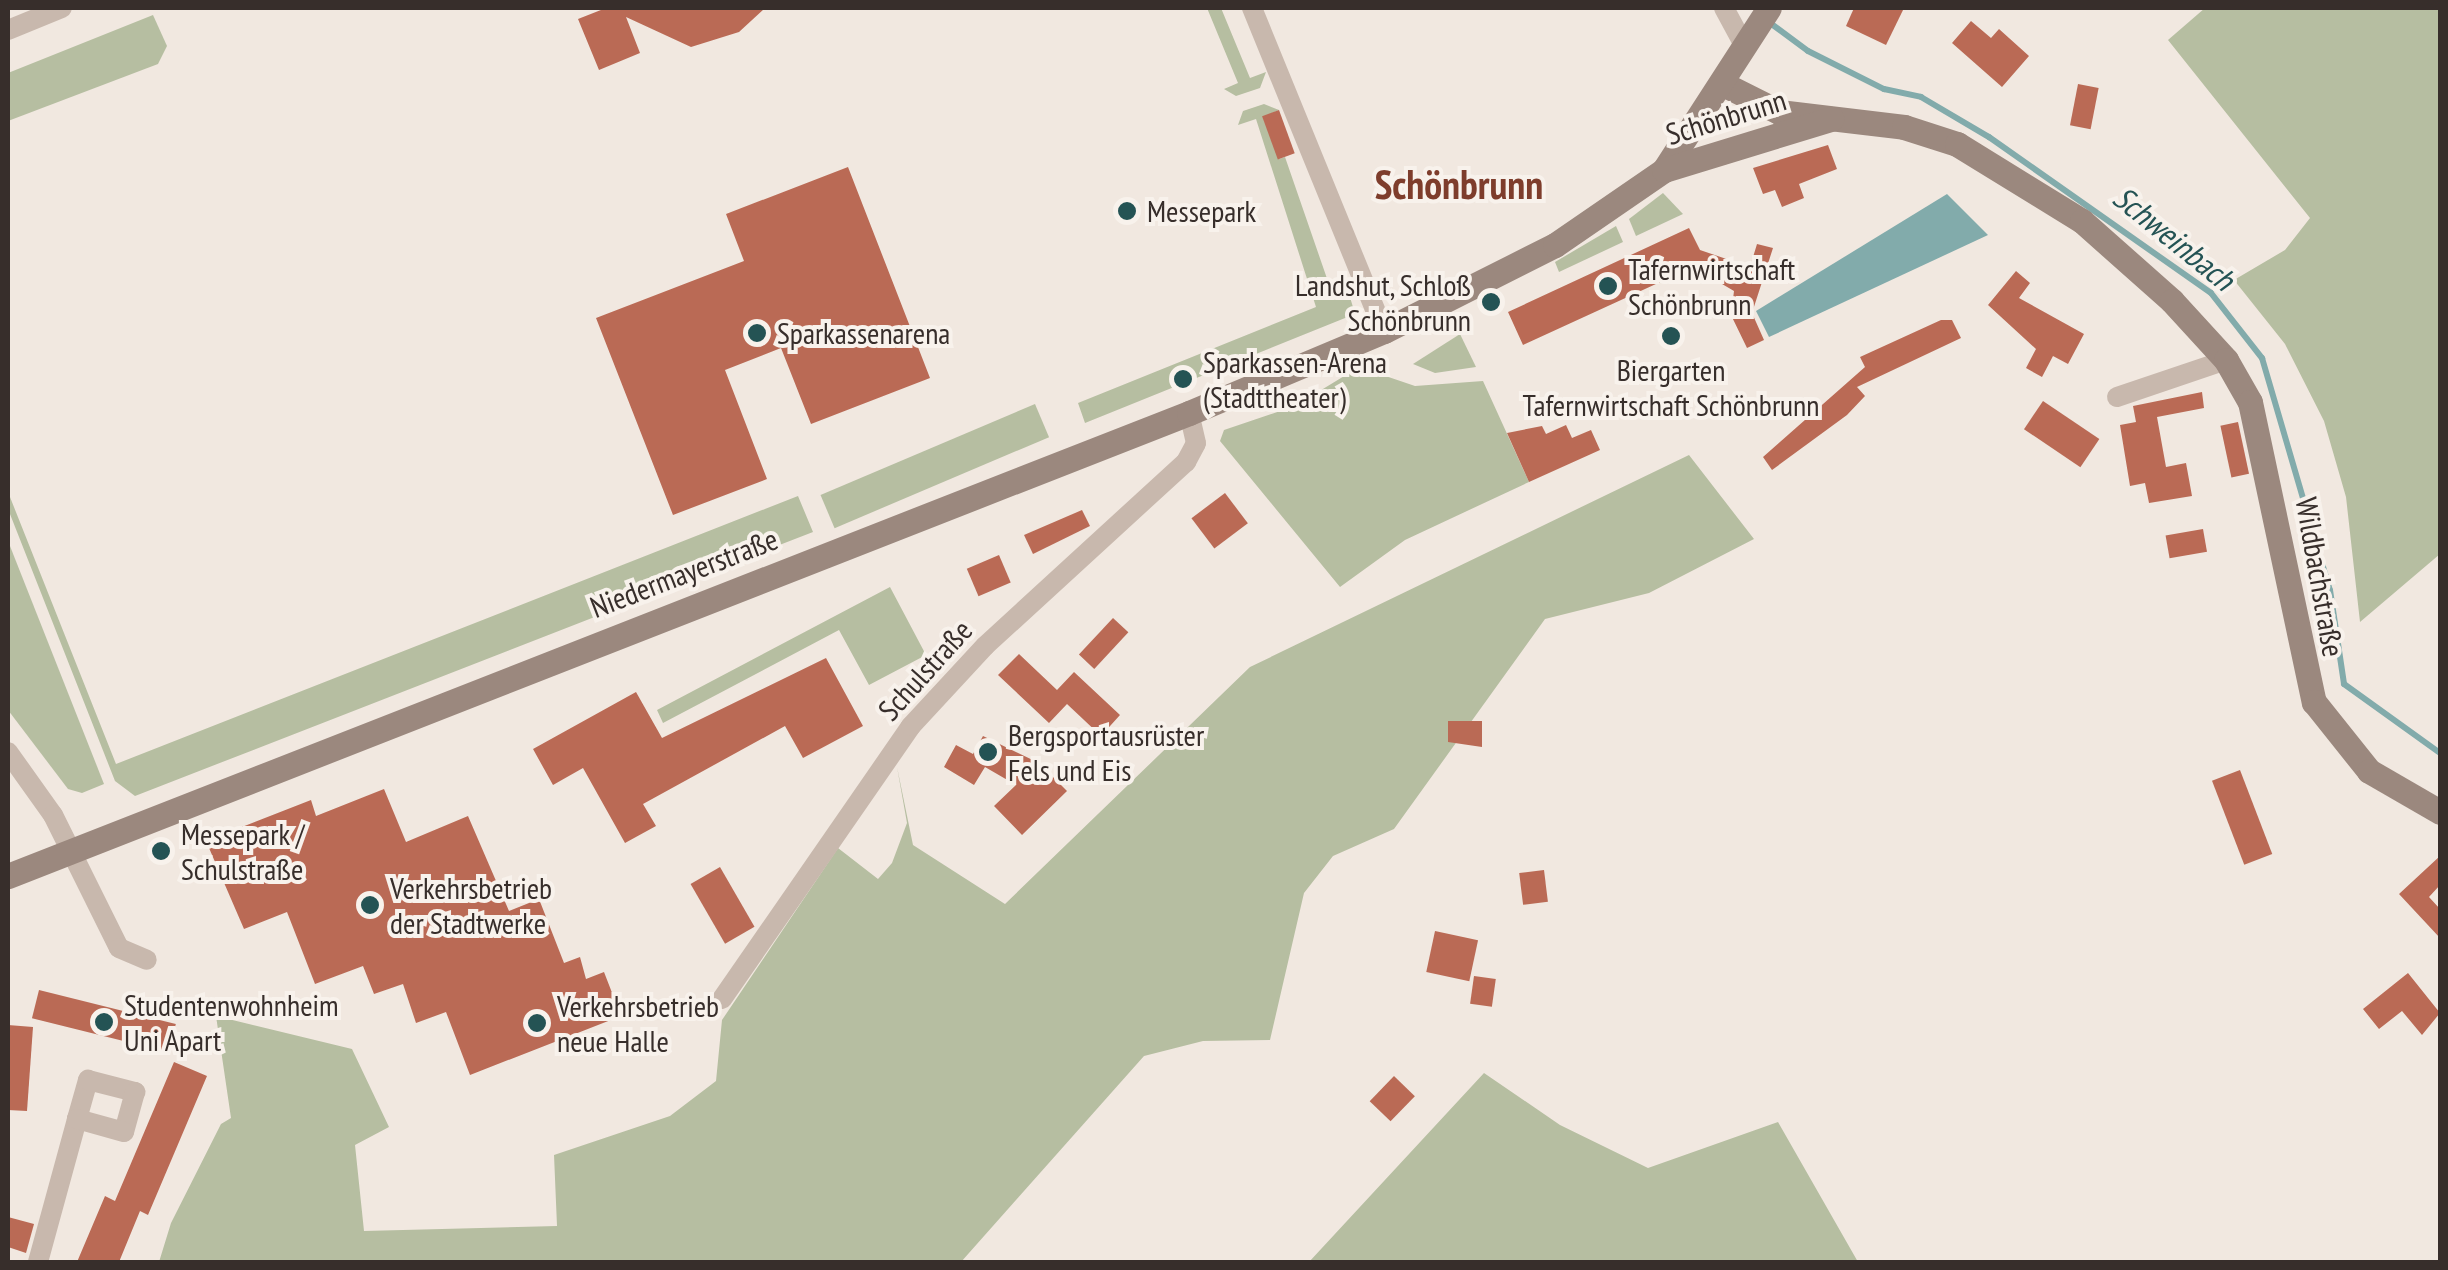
<!DOCTYPE html>
<html>
<head>
<meta charset="utf-8">
<style>
  body { margin:0 }
  #map { position:relative; width:2448px; height:1270px; overflow:hidden; background:#f1e8e0; font-family:"PT Sans Narrow",sans-serif }
  div>[style] { position:absolute }
  [style*='--x'] { left:calc(var(--x)*1px); top:calc(var(--y)*1px); width:calc(var(--w)*1px); rotate:calc(var(--a)*1deg) }
  .green>* { inset:0; background:#b6bea1; transform-origin:0 0 }
  .water>* { inset:0; background:#82abab }
  .stream>* { height:6px; margin:-3px; padding:0 3px; transform-origin:3px; border-radius:3px; background:#82abab }
  .building>* { inset:0; background:#ba6a55; transform-origin:0 0 }
  .street>* { height:20px; margin:-10px; padding:0 10px; transform-origin:10px; border-radius:10px; background:#c8b8ad }
  .secondary>* { height:25px; margin:-12.5px; padding:0 12.5px; transform-origin:12.5px; border-radius:12.5px; background:#9b887e }
  .dots>* { width:28px; height:28px; translate:-50% -50%; box-sizing:border-box; border:5px solid #f8f2ec; border-radius:50% }
  span { translate:-50% -50%; white-space:nowrap; text-align:center; line-height:1.15; -webkit-text-stroke:8px #f8f2ec; paint-order:stroke }
  .street-label { font-size:30px; color:#372e2b }
  .poi-label { font-size:30px; color:#372e2b }
  .left { translate:0 -50%; text-align:left }
  .right { translate:-100% -50%; text-align:right }
  .water-label { font-size:32px; color:#245354; font-style:italic }
  .district-label { font-size:40px; color:#7e3d2c; font-weight:700 }
  .frame { position:absolute; inset:0; border:10px solid #372e2b; pointer-events:none }
</style>
</head>
<body>
<div id="map">
  <div class="green">
    <div style="clip-path:polygon(1207px 8px,1221px 8px,1250px 78px,1266px 72px,1260px 88px,1236px 96px,1224px 89px,1238px 83px)"></div>
    <div style="clip-path:polygon(2205px 8px,2440px 8px,2440px 554px,2360px 622px,2346px 497px,2324px 421px,2285px 344px,2234px 280px,2285px 250px,2310px 218px,2168px 40px)"></div>
    <div style="clip-path:polygon(153px 15px,167px 46px,158px 64px,8px 121px,8px 73px)"></div>
    <div style="clip-path:polygon(1264px 104px,1279px 110px,1263px 117px,1279px 159px,1285px 157px,1332px 293px,1347px 287px,1355px 314px,1085px 423px,1078px 403px,1316px 307px,1256px 119px,1238px 125px,1243px 111px)"></div>
    <div style="clip-path:polygon(1663px 193px,1683px 214px,1636px 236px,1629px 219px)"></div>
    <div style="clip-path:polygon(1616px 226px,1623px 242px,1559px 272px,1555px 262px)"></div>
    <div style="clip-path:polygon(1460px 334px,1476px 367px,1435px 373px,1413px 364px)"></div>
    <div style="clip-path:polygon(1359px 367px,1415px 386px,1483px 381px,1529px 482px,1405px 540px,1340px 587px,1220px 441px,1224px 430px,1295px 406px)"></div>
    <div style="left:1035px;top:404px;width:36px;height:233px;rotate:67deg"></div>
    <div style="clip-path:polygon(1689px 455px,1754px 539px,1649px 593px,1545px 619px,1394px 829px,1333px 856px,1304px 893px,1270px 1040px,1203px 1041px,1144px 1056px,961px 1262px,159px 1262px,171px 1223px,221px 1124px,231px 1118px,216px 1016px,352px 1049px,389px 1127px,355px 1145px,364px 1231px,557px 1226px,554px 1155px,670px 1116px,716px 1081px,722px 1020px,838px 848px,878px 879px,892px 863px,907px 823px,897px 767px,913px 845px,1005px 904px,1250px 667px)"></div>
    <div style="clip-path:polygon(8px 492px,116px 764px,798px 496px,813px 532px,135px 796px,115px 781px,8px 509px)"></div>
    <div style="clip-path:polygon(8px 541px,104px 784px,82px 793px,68px 789px,8px 710px)"></div>
    <div style="clip-path:polygon(890px 587px,926px 655px,869px 685px,839px 630px,663px 723px,657px 710px)"></div>
    <div style="clip-path:polygon(1484px 1073px,1560px 1125px,1648px 1168px,1778px 1122px,1858px 1262px,1309px 1262px)"></div>
  </div>
  <div class="water">
    <div style="clip-path:polygon(1947px 194px,1988px 235px,1769px 337px,1756px 311px)"></div>
  </div>
  <div class="stream">
    <div style="--x:1766;--y:20;--w:52;--a:36.4"></div>
    <div style="--x:1808;--y:51;--w:85;--a:26.6"></div>
    <div style="--x:1884;--y:89;--w:38;--a:12"></div>
    <div style="--x:1921;--y:97;--w:79;--a:30.5"></div>
    <div style="--x:1989;--y:137;--w:271;--a:35.1"></div>
    <div style="--x:2211;--y:293;--w:83;--a:51.9"></div>
    <div style="--x:2262;--y:358;--w:242;--a:73.7"></div>
    <div style="--x:2330;--y:590;--w:95;--a:81.5"></div>
    <div style="--x:2344;--y:684;--w:118;--a:35.7"></div>
  </div>
  <div class="building">
    <div style="clip-path:polygon(606px 8px,765px 8px,739px 32px,691px 47px,626px 17px,640px 53px,599px 70px,578px 19px)"></div>
    <div style="clip-path:polygon(1854px 8px,1904px 8px,1886px 45px,1846px 26px)"></div>
    <div style="clip-path:polygon(1971px 21px,1991px 38px,1999px 29px,2029px 56px,2002px 87px,1952px 43px)"></div>
    <div style="left:2078px;top:84px;width:21px;height:42px;rotate:11deg"></div>
    <div style="left:1279px;top:110px;width:46px;height:18px;rotate:70deg"></div>
    <div style="clip-path:polygon(1828px 145px,1837px 169px,1799px 184px,1804px 198px,1782px 207px,1775px 190px,1763px 194px,1753px 168px)"></div>
    <div style="clip-path:polygon(848px 167px,930px 378px,811px 424px,781px 348px,725px 370px,767px 479px,673px 515px,596px 318px,744px 261px,726px 214px)"></div>
    <div style="clip-path:polygon(1689px 228px,1700px 250px,1750px 267px,1757px 244px,1773px 248px,1752px 313px,1764px 340px,1747px 348px,1731px 315px,1734px 291px,1693px 267px,1523px 345px,1508px 312px)"></div>
    <div style="clip-path:polygon(2016px 271px,2030px 283px,2019px 298px,2084px 334px,2068px 364px,2053px 356px,2042px 377px,2026px 368px,2036px 349px,1988px 305px)"></div>
    <div style="clip-path:polygon(1941px 320px,1952px 320px,1961px 338px,1857px 387px,1865px 396px,1847px 415px,1772px 470px,1763px 457px,1865px 367px,1860px 357px)"></div>
    <div style="clip-path:polygon(2202px 392px,2204px 408px,2157px 417px,2166px 467px,2186px 463px,2192px 496px,2149px 503px,2145px 483px,2130px 486px,2120px 425px,2136px 422px,2133px 406px)"></div>
    <div style="left:2043px;top:401px;width:68px;height:34px;rotate:34deg"></div>
    <div style="left:2238px;top:422px;width:53px;height:18px;rotate:78deg"></div>
    <div style="clip-path:polygon(1566px 425px,1572px 438px,1591px 430px,1600px 450px,1529px 482px,1507px 433px,1542px 426px,1546px 434px)"></div>
    <div style="left:1225px;top:493px;width:38px;height:42px;rotate:53deg"></div>
    <div style="clip-path:polygon(1082px 510px,1090px 526px,1033px 554px,1024px 535px)"></div>
    <div style="left:2203px;top:529px;width:23px;height:38px;rotate:80deg"></div>
    <div style="left:999px;top:555px;width:30px;height:35px;rotate:67deg"></div>
    <div style="left:1113px;top:618px;width:21px;height:50px;rotate:43deg"></div>
    <div style="clip-path:polygon(1019px 654px,1057px 690px,1074px 672px,1120px 715px,1101px 736px,1067px 704px,1049px 723px,998px 675px)"></div>
    <div style="clip-path:polygon(826px 658px,863px 726px,803px 758px,785px 726px,643px 804px,656px 826px,625px 843px,583px 768px,553px 785px,533px 749px,636px 692px,662px 738px)"></div>
    <div style="clip-path:polygon(1448px 721px,1482px 721px,1482px 747px,1448px 742px)"></div>
    <div style="clip-path:polygon(983px 736px,1039px 763px,1067px 791px,1022px 835px,994px 806px,1016px 785px,985px 767px,974px 785px,944px 767px,956px 745px,973px 754px)"></div>
    <div style="left:2240px;top:770px;width:90px;height:30px;rotate:69deg"></div>
    <div style="clip-path:polygon(384px 789px,406px 842px,468px 816px,509px 911px,539px 899px,564px 963px,580px 957px,586px 979px,604px 972px,621px 1016px,470px 1075px,446px 1012px,416px 1023px,403px 984px,374px 994px,363px 966px,315px 984px,287px 912px,244px 929px,206px 841px,311px 800px,316px 816px)"></div>
    <div style="clip-path:polygon(2440px 856px,2440px 885px,2429px 897px,2440px 909px,2440px 938px,2399px 894px)"></div>
    <div style="left:720px;top:867px;width:69px;height:34px;rotate:60deg"></div>
    <div style="left:1544px;top:870px;width:32px;height:25px;rotate:83deg"></div>
    <div style="left:1435px;top:931px;width:44px;height:42px;rotate:12deg"></div>
    <div style="clip-path:polygon(2408px 973px,2440px 1013px,2422px 1035px,2402px 1011px,2379px 1029px,2363px 1009px)"></div>
    <div style="left:1474px;top:976px;width:22px;height:28px;rotate:8deg"></div>
    <div style="left:39px;top:990px;width:141px;height:29px;rotate:14deg"></div>
    <div style="clip-path:polygon(8px 1025px,33px 1027px,27px 1111px,8px 1110px)"></div>
    <div style="clip-path:polygon(174px 1062px,207px 1076px,148px 1215px,140px 1211px,119px 1262px,77px 1262px,105px 1196px,115px 1201px)"></div>
    <div style="left:1394px;top:1076px;width:29px;height:35px;rotate:44deg"></div>
    <div style="clip-path:polygon(8px 1217px,34px 1224px,26px 1253px,8px 1247px)"></div>
  </div>
  <div class="street">
    <div style="--x:1252;--y:8;--w:349;--a:67.8"></div>
    <div style="--x:1724;--y:8;--w:42;--a:61.6"></div>
    <div style="--x:8;--y:30;--w:58;--a:-22.2"></div>
    <div style="--x:2117;--y:397;--w:115;--a:-18.7"></div>
    <div style="--x:8;--y:752;--w:77;--a:54.5"></div>
    <div style="--x:53;--y:815;--w:148;--a:63.6"></div>
    <div style="--x:119;--y:948;--w:30;--a:23"></div>
    <div style="--x:722;--y:999;--w:332;--a:-55.3"></div>
    <div style="--x:911;--y:726;--w:109;--a:-47.2"></div>
    <div style="--x:985;--y:646;--w:273;--a:-42.5"></div>
    <div style="--x:1186;--y:462;--w:21;--a:-62"></div>
    <div style="--x:1196;--y:443;--w:31;--a:-103"></div>
    <div style="--x:38;--y:1262;--w:148;--a:-74.7"></div>
    <div style="--x:77;--y:1119;--w:41;--a:-74.2"></div>
    <div style="--x:88;--y:1080;--w:49;--a:14.3"></div>
    <div style="--x:135;--y:1092;--w:41;--a:105.4"></div>
    <div style="--x:124;--y:1132;--w:49;--a:-164.5"></div>
  </div>
  <div class="secondary">
    <div style="--x:1721;--y:83;--w:65;--a:26.6"></div>
    <div style="--x:1779;--y:112;--w:126;--a:6.8"></div>
    <div style="--x:1904;--y:127;--w:56;--a:17.8"></div>
    <div style="--x:1957;--y:144;--w:147;--a:31.6"></div>
    <div style="--x:2082;--y:221;--w:120;--a:41.6"></div>
    <div style="--x:2172;--y:301;--w:80;--a:47.5"></div>
    <div style="--x:2226;--y:360;--w:48;--a:60.3"></div>
    <div style="--x:2250;--y:402;--w:307;--a:78"></div>
    <div style="--x:2314;--y:702;--w:88;--a:51.4"></div>
    <div style="--x:2369;--y:771;--w:82;--a:30"></div>
    <div style="--x:1664;--y:170;--w:193;--a:-57.1"></div>
    <div style="--x:8;--y:876;--w:1269;--a:-21.41"></div>
    <div style="--x:1189;--y:413;--w:212;--a:-22.8"></div>
    <div style="--x:1384;--y:331;--w:191;--a:-26.7"></div>
    <div style="--x:1555;--y:245;--w:132;--a:-34.5"></div>
    <div style="--x:1664;--y:170;--w:175;--a:-17"></div>
  </div>
  <div class="dots">
    <div style="left:1127px;top:211px;background:#245354"></div>
    <div style="left:1608px;top:286px;background:#245354"></div>
    <div style="left:1491px;top:302px;background:#245354"></div>
    <div style="left:757px;top:333px;background:#245354"></div>
    <div style="left:1671px;top:336px;background:#245354"></div>
    <div style="left:1183px;top:379px;background:#245354"></div>
    <div style="left:988px;top:752px;background:#245354"></div>
    <div style="left:161px;top:851px;background:#245354"></div>
    <div style="left:370px;top:905px;background:#245354"></div>
    <div style="left:104px;top:1022px;background:#245354"></div>
    <div style="left:537px;top:1023px;background:#245354"></div>
  </div>
  <div class="street-label">
    <span style="left:1726px;top:117px;rotate:-17deg">Schönbrunn</span>
    <span style="left:684px;top:573px;rotate:-21deg">Niedermayerstraße</span>
    <span style="left:2320px;top:577px;rotate:80deg">Wildbachstraße</span>
    <span style="left:925px;top:670px;rotate:-48deg">Schulstraße</span>
  </div>
  <div class="poi-label">
    <span class="left" style="left:1147px;top:211px">Messepark</span>
    <span class="left" style="left:1628px;top:286px">Tafernwirtschaft<br>Schönbrunn</span>
    <span class="right" style="left:1471px;top:302px">Landshut, Schloß<br>Schönbrunn</span>
    <span class="left" style="left:777px;top:333px">Sparkassenarena</span>
    <span class="left" style="left:1203px;top:379px">Sparkassen-Arena<br>(Stadttheater)</span>
    <span style="left:1671px;top:387px">Biergarten<br>Tafernwirtschaft Schönbrunn</span>
    <span class="left" style="left:1008px;top:752px">Bergsportausrüster<br>Fels und Eis</span>
    <span class="left" style="left:181px;top:851px">Messepark /<br>Schulstraße</span>
    <span class="left" style="left:390px;top:905px">Verkehrsbetrieb<br>der Stadtwerke</span>
    <span class="left" style="left:124px;top:1022px">Studentenwohnheim<br>Uni Apart</span>
    <span class="left" style="left:557px;top:1023px">Verkehrsbetrieb<br>neue Halle</span>
  </div>
  <div class="water-label">
    <span style="left:2174px;top:238px;rotate:39deg">Schweinbach</span>
  </div>
  <div class="district-label">
    <span style="left:1459px;top:184px">Schönbrunn</span>
  </div>
  <div class="frame"></div>
</div>
</body>
</html>
